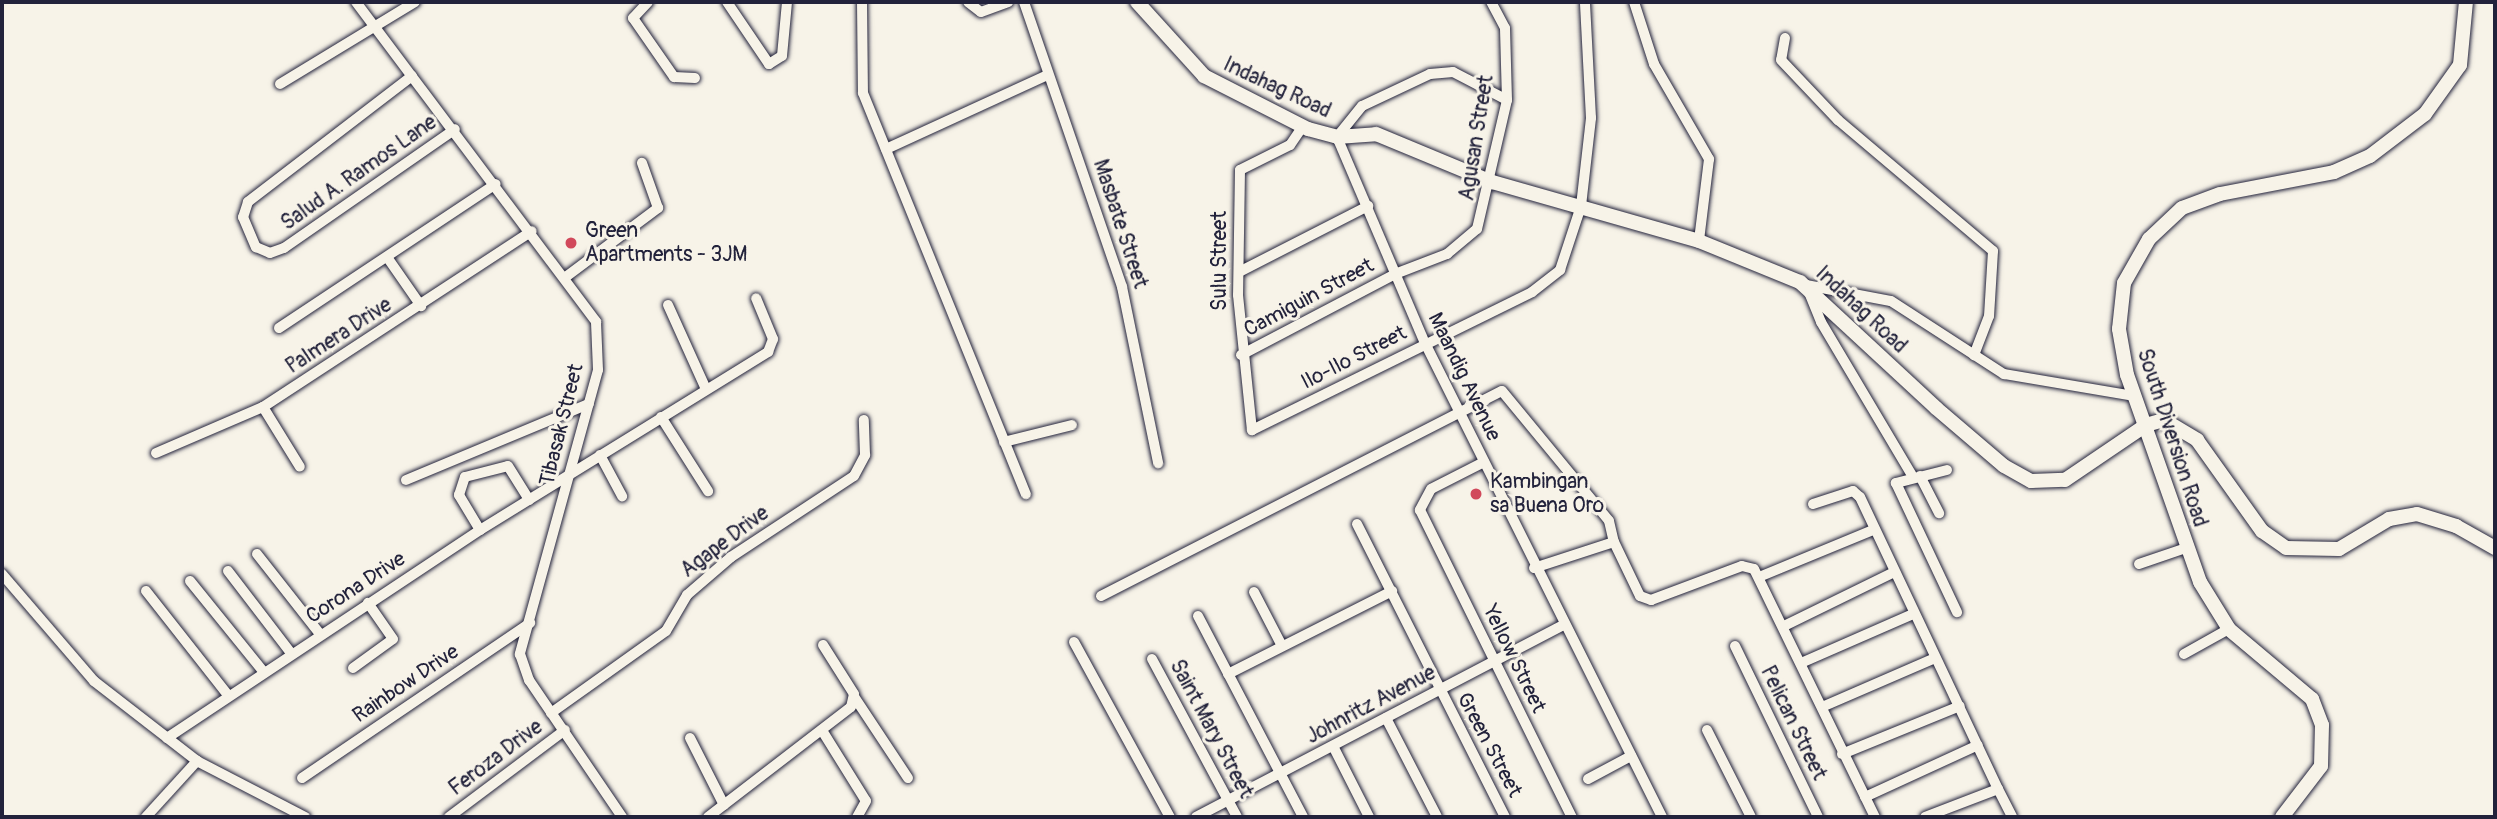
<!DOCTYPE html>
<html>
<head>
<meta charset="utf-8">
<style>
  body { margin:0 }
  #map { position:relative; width:2497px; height:819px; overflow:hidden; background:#f7f3e8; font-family:Pangolin,sans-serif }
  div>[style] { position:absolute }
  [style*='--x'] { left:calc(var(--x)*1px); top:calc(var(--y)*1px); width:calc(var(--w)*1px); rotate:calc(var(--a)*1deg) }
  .roads { filter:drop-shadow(0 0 2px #22223b) drop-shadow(0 0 2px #22223b) }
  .minor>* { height:10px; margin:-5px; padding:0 5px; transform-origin:5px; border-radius:5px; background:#f7f3e8 }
  .major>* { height:14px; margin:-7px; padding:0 7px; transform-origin:7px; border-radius:7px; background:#f7f3e8 }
  .dots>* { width:19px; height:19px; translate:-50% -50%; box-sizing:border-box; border:4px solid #f7f3e8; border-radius:50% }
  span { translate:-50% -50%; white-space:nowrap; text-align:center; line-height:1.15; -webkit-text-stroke:6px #f7f3e8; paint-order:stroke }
  .street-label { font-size:21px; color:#22223b }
  .poi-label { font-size:21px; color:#22223b }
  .left { translate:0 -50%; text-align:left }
  .frame { position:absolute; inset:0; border:4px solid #22223b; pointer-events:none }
</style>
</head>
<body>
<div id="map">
  <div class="roads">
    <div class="minor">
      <div style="--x:356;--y:2;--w:400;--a:53.1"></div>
      <div style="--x:596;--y:322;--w:48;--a:87.6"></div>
      <div style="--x:598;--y:370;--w:295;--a:105.4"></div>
      <div style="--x:520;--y:654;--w:28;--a:71"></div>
      <div style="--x:529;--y:680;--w:166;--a:55.8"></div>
      <div style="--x:648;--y:2;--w:22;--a:133"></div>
      <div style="--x:633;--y:18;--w:72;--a:55.2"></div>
      <div style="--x:674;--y:77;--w:21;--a:3"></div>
      <div style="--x:727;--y:2;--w:75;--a:55.9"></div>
      <div style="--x:769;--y:64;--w:15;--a:-32"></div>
      <div style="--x:782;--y:56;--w:54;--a:-84.7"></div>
      <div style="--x:862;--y:2;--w:91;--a:89.4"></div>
      <div style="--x:863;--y:93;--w:433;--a:67.9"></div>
      <div style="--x:968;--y:2;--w:16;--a:38"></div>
      <div style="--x:981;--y:12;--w:29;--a:-20"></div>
      <div style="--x:1024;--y:2;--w:301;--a:71"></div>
      <div style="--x:1122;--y:287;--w:180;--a:78.4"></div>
      <div style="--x:1634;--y:2;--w:65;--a:72.1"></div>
      <div style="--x:1654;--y:64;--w:110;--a:59.9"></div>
      <div style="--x:1709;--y:159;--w:83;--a:97"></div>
      <div style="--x:1785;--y:38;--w:22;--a:100"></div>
      <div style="--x:1781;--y:60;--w:83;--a:46.5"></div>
      <div style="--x:1838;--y:120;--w:203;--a:40.2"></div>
      <div style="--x:1993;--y:251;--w:65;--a:93.5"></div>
      <div style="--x:1989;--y:316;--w:42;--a:111"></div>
      <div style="--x:412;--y:76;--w:207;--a:142.5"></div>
      <div style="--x:248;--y:202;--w:16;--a:108"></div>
      <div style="--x:243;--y:217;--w:33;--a:67"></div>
      <div style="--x:256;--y:247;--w:15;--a:23"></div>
      <div style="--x:270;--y:253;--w:15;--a:-20"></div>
      <div style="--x:284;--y:248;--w:208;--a:-34.8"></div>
      <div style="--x:280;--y:84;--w:158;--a:-31.3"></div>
      <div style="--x:1507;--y:100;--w:61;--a:-152.6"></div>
      <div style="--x:1453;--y:72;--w:23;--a:175"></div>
      <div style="--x:1430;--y:74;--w:75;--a:154.8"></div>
      <div style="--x:1362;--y:106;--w:40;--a:129"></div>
      <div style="--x:1337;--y:137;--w:224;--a:66.9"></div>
      <div style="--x:1425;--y:343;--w:530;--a:63.43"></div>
      <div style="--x:1303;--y:126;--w:23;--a:124"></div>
      <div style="--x:1290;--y:145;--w:56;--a:153.4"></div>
      <div style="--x:1240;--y:170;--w:125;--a:90.9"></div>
      <div style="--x:1238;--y:295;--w:136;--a:84.1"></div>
      <div style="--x:1252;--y:430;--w:312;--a:-26.2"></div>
      <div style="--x:1532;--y:292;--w:36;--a:-38"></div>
      <div style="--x:1560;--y:270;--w:67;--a:-71.8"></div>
      <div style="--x:1581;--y:206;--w:89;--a:-83.5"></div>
      <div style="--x:1591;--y:118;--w:116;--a:-93"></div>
      <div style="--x:886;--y:149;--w:178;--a:-24.6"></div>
      <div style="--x:387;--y:257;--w:60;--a:55.2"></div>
      <div style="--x:1241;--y:271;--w:143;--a:-27.1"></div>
      <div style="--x:567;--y:276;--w:114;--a:-36.8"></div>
      <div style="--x:658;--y:208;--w:48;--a:-109.6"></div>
      <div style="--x:668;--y:305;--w:92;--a:65.7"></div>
      <div style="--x:279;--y:328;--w:260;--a:-33.6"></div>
      <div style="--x:1241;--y:355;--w:174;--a:-27.7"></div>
      <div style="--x:1395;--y:274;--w:56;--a:-21"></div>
      <div style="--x:1447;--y:254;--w:39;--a:-40"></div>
      <div style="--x:1477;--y:229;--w:132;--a:-76.9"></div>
      <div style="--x:1507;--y:100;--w:72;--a:-91.6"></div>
      <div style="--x:1505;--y:28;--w:30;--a:-118"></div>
      <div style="--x:263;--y:407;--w:70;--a:58.3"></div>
      <div style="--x:661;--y:417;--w:88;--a:57.6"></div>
      <div style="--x:1004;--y:442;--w:70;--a:-14"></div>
      <div style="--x:156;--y:453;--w:116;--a:-23.3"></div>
      <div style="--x:263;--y:407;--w:321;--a:-33.2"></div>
      <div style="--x:600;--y:455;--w:47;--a:61.8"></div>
      <div style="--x:1484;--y:462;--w:59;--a:153"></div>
      <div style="--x:1431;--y:489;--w:24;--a:118"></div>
      <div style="--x:1420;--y:510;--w:343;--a:63.7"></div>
      <div style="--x:1947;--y:470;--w:53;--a:165.7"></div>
      <div style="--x:1896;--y:483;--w:143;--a:64.7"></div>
      <div style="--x:1920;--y:476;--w:42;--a:62.8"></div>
      <div style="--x:1913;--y:477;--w:180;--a:-120.7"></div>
      <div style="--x:1821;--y:322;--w:40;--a:-112"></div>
      <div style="--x:1806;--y:285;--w:86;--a:10.7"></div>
      <div style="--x:1891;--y:301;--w:135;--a:32.9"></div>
      <div style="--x:2004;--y:374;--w:132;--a:9.6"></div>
      <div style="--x:406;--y:480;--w:198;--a:-22.6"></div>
      <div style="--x:1813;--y:504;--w:42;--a:-18"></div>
      <div style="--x:1853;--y:491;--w:9;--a:41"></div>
      <div style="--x:1860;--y:497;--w:323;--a:64.7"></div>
      <div style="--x:1998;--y:789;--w:78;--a:159"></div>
      <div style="--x:1357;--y:524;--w:328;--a:63.2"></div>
      <div style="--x:480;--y:530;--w:41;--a:-121"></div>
      <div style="--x:459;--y:495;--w:19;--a:-72"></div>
      <div style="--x:465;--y:477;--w:44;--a:-14.3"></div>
      <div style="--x:508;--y:466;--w:40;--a:58"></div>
      <div style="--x:257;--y:554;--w:102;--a:51.8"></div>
      <div style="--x:2139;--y:564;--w:50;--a:-18.8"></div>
      <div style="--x:1534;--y:568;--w:84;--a:-18"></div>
      <div style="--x:1614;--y:542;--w:60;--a:64.3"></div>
      <div style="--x:1640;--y:596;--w:12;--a:20"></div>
      <div style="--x:1651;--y:600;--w:97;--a:-20.5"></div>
      <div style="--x:1742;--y:566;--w:12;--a:14"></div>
      <div style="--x:1754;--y:569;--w:276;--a:64"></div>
      <div style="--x:228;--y:571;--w:103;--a:52.5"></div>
      <div style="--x:2;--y:574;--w:141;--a:49.3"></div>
      <div style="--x:94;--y:681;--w:130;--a:37.8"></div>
      <div style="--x:197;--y:761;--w:122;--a:27.4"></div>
      <div style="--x:1759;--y:577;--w:123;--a:-22.4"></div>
      <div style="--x:190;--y:581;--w:116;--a:51"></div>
      <div style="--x:146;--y:591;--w:131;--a:51.8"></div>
      <div style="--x:1254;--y:592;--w:61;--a:62.6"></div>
      <div style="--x:1101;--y:596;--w:450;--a:-27.1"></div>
      <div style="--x:1502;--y:391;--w:168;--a:50.5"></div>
      <div style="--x:1609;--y:521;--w:22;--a:77"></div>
      <div style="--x:1198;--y:616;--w:227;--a:62.4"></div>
      <div style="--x:1784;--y:626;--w:120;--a:-26.1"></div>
      <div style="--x:1074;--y:642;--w:200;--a:61.3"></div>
      <div style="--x:1735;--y:646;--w:190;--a:64.1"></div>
      <div style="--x:2184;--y:654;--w:51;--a:-29.1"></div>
      <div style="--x:1152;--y:659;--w:179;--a:61.7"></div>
      <div style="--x:1801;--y:663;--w:122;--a:-23.6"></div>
      <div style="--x:353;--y:668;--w:49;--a:-35.9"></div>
      <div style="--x:393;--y:639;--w:44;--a:-124.8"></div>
      <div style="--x:1228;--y:674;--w:184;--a:-26.8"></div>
      <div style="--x:855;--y:698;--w:96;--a:56.5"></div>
      <div style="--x:1822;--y:707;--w:123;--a:-23.4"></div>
      <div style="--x:551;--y:713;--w:141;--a:-35.5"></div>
      <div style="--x:666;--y:631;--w:42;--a:-59.7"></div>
      <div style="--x:687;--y:595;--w:58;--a:-40.8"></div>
      <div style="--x:731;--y:557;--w:147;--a:-33.4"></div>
      <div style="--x:854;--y:476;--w:24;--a:-62"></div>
      <div style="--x:865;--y:455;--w:35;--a:-92"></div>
      <div style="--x:1386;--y:718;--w:111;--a:62.7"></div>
      <div style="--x:1707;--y:730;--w:97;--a:63.2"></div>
      <div style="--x:823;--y:732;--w:81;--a:58.1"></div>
      <div style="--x:866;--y:801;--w:18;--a:119"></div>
      <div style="--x:167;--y:738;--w:376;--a:-33.6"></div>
      <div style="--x:480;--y:530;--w:339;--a:-31.7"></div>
      <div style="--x:768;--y:352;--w:14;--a:-69"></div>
      <div style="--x:773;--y:339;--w:44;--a:-112.5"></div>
      <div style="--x:690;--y:738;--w:75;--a:63.1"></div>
      <div style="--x:1333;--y:746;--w:80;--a:63.1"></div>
      <div style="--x:1842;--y:754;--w:127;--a:-22.1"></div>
      <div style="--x:302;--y:778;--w:276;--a:-34.2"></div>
      <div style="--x:1588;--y:779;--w:49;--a:-28.1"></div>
      <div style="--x:1998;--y:789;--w:31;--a:63"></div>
      <div style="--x:1865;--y:797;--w:124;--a:-24.7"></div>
      <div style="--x:146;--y:817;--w:76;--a:-47.7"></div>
      <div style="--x:449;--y:817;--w:145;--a:-36.9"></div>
      <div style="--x:708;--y:817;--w:180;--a:-37.6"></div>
      <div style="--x:851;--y:707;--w:13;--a:-77"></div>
      <div style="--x:854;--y:694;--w:58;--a:-122.3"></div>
      <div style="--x:1196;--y:817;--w:414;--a:-27.6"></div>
    </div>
    <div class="major">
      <div style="--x:1137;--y:2;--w:100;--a:47.8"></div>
      <div style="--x:1204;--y:76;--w:117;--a:27"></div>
      <div style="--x:1308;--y:129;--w:30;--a:15"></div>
      <div style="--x:1337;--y:137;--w:39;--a:-4"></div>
      <div style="--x:1376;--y:134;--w:126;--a:22.5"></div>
      <div style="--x:1492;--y:182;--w:215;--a:15.9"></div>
      <div style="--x:1699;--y:241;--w:109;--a:22.1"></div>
      <div style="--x:1800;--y:282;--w:185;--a:42.8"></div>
      <div style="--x:1936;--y:408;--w:89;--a:40.5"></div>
      <div style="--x:2004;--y:466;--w:31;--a:29"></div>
      <div style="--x:2031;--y:481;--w:34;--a:-2"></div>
      <div style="--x:2065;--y:480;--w:98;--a:-34.2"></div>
      <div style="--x:2146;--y:425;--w:19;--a:-16"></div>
      <div style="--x:2164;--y:420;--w:39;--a:31"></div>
      <div style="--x:2197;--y:440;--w:112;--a:54.5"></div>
      <div style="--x:2262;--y:531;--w:29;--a:35"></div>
      <div style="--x:2286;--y:548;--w:53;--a:1.1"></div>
      <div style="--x:2339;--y:549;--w:58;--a:-31"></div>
      <div style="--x:2389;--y:519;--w:28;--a:-10"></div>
      <div style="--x:2417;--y:514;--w:41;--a:17.1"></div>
      <div style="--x:2456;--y:526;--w:45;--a:29.4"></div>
      <div style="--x:2282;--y:817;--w:64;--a:-52.6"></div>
      <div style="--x:2321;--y:766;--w:41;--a:-88.6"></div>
      <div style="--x:2322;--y:725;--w:28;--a:-111"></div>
      <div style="--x:2312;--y:699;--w:109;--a:-139.9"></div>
      <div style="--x:2229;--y:629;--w:55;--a:-121.7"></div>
      <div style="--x:2200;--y:582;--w:219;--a:-109.4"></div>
      <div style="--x:2127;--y:375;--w:47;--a:-99.9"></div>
      <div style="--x:2119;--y:329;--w:46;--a:-83.8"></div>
      <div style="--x:2124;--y:283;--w:51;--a:-60.4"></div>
      <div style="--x:2149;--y:239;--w:45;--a:-43.2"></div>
      <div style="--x:2182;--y:208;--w:40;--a:-20.2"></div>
      <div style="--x:2220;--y:194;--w:116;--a:-10.9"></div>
      <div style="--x:2334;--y:172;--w:39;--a:-24"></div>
      <div style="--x:2370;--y:156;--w:69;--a:-37.4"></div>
      <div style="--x:2425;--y:114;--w:60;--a:-54.5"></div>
      <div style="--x:2460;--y:65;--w:63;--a:-84.6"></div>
    </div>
  </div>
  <div class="dots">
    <div style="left:571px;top:243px;background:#d1495b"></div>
    <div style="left:1476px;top:494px;background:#d1495b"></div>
  </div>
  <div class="street-label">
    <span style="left:1277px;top:88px;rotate:25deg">Indahag Road</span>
    <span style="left:1477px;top:138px;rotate:-81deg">Agusan Street</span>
    <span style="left:359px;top:173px;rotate:-35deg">Salud A. Ramos Lane</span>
    <span style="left:1120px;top:224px;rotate:72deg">Masbate Street</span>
    <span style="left:1220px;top:261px;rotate:-90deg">Sulu Street</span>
    <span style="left:1309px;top:298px;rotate:-28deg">Camiguin Street</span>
    <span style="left:1861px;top:310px;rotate:43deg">Indahag Road</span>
    <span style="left:339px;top:336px;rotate:-33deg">Palmera Drive</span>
    <span style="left:1354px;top:358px;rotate:-27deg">Ilo-Ilo Street</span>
    <span style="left:1464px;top:377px;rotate:64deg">Maandig Avenue</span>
    <span style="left:562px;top:425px;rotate:-76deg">Tibasak Street</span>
    <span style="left:2172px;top:438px;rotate:72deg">South Diversion Road</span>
    <span style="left:725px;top:542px;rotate:-37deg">Agape Drive</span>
    <span style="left:356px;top:588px;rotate:-33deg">Corona Drive</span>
    <span style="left:1514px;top:659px;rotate:64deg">Yellow Street</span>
    <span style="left:406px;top:684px;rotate:-34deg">Rainbow Drive</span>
    <span style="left:1371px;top:705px;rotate:-28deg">Johnritz Avenue</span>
    <span style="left:1793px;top:723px;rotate:64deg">Pelican Street</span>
    <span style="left:1211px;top:729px;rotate:62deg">Saint Mary Street</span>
    <span style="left:1489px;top:745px;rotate:62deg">Green Street</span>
    <span style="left:496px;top:758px;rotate:-37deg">Feroza Drive</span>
  </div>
  <div class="poi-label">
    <span class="left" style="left:585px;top:243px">Green<br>Apartments - 3JM</span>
    <span class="left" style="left:1490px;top:494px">Kambingan<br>sa Buena Oro</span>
  </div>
  <div class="frame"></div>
</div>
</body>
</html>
